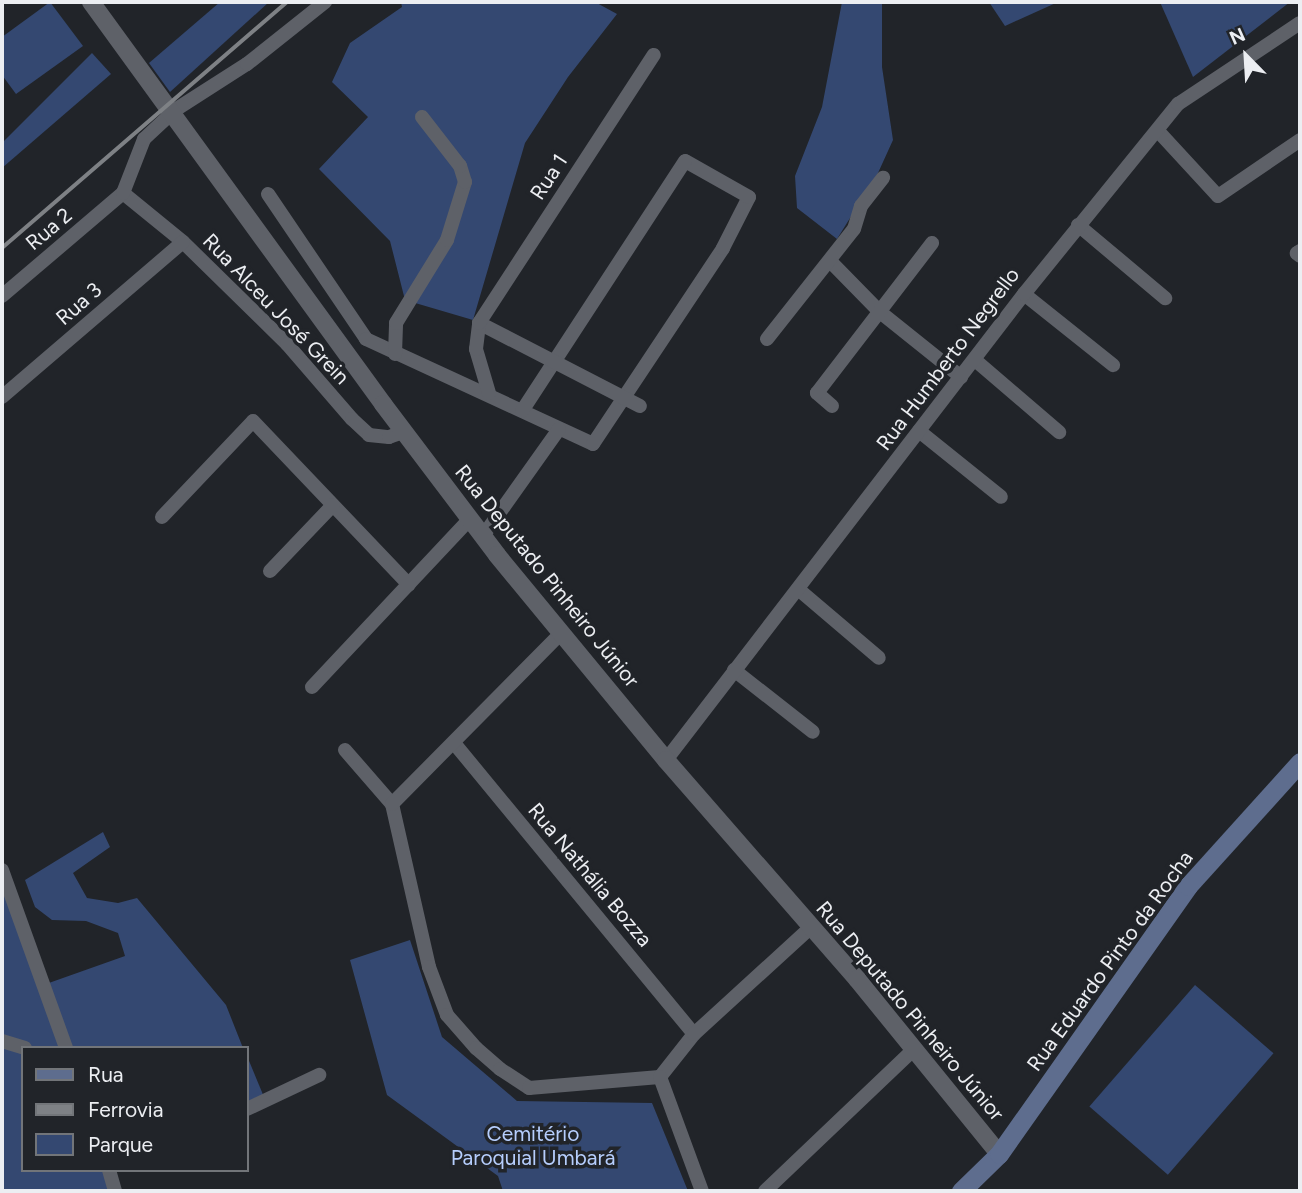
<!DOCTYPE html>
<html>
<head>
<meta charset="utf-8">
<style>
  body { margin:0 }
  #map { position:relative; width:1302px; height:1193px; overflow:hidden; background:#212429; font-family:Figtree,sans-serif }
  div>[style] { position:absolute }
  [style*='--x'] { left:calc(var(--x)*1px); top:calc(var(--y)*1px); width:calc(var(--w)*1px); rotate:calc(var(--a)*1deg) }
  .green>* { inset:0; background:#344871; transform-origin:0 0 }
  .minor>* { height:14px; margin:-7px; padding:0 7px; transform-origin:7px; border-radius:7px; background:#5e6168 }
  .tertiary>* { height:18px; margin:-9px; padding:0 9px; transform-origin:9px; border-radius:9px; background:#5e6168 }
  .secondary>* { height:19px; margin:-9.5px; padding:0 9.5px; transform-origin:9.5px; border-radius:9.5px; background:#5e6d8e }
  .rail>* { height:3.5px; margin:-1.75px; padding:0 1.75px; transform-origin:1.75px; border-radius:1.75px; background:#7e8185 }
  span { translate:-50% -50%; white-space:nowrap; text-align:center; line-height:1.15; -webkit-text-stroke:7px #212429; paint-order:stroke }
  .street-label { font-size:21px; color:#eceef2 }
  .park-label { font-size:21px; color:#b6cefd }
  .frame { position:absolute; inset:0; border:4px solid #eceef2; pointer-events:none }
  .legend { position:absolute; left:21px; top:1046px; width:228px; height:126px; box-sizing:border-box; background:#212429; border:2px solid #727579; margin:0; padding:9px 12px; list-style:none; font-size:21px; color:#eceef2 }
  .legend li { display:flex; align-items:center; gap:14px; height:35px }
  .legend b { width:35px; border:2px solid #727579 }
  .north { position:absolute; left:1211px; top:21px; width:70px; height:70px; -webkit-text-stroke:5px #212429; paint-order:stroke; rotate:336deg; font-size:19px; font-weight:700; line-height:28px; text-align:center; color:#eceef2 }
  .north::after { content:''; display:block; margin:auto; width:24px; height:32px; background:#eceef2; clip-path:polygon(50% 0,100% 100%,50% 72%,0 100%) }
</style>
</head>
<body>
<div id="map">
  <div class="green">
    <div style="clip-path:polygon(50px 2px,83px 46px,16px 94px,2px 75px,2px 37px)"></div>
    <div style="clip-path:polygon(220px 2px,269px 2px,170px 92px,149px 63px)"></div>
    <div style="clip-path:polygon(401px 2px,595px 2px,617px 14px,568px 77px,525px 143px,473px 320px,405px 300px,390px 241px,319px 169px,368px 117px,332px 82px,350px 43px,402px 7px)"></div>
    <div style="clip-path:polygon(842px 2px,882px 2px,882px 67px,893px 140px,878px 173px,837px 239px,797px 208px,795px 176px,822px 107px)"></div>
    <div style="clip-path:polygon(989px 2px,1058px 2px,1005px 26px)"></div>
    <div style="clip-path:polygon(1160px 2px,1290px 2px,1193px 77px)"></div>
    <div style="clip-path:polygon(92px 53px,111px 74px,2px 168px,2px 143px)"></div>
    <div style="clip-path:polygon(103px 832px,110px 847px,73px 873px,87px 898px,118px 903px,137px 898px,226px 1005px,243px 1048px,23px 1048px,23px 1170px,107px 1170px,112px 1191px,2px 1191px,2px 877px,46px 984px,125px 956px,118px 933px,86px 921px,52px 920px,35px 907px,25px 880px)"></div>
    <div style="clip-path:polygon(410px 940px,442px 1037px,517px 1101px,652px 1103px,688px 1191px,503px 1191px,498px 1176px,387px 1095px,350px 960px)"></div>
    <div style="left:1195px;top:985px;width:104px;height:161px;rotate:41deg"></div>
    <div style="clip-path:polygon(247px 1056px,264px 1097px,247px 1102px)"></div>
  </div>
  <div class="minor">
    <div style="--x:1158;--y:131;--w:88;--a:47.3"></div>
    <div style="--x:1218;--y:196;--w:99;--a:-34.3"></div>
    <div style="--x:123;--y:193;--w:77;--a:39.2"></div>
    <div style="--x:183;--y:242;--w:146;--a:44.4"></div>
    <div style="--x:287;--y:344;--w:99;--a:49.1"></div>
    <div style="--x:352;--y:419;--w:23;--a:43"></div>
    <div style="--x:369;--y:435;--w:20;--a:6"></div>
    <div style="--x:389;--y:437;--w:15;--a:-20"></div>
    <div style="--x:268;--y:194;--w:175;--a:55.9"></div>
    <div style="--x:366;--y:339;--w:250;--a:24.8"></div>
    <div style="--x:593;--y:444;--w:235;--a:-56.4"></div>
    <div style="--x:723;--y:248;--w:57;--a:-63"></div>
    <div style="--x:749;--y:197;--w:73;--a:-150.6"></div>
    <div style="--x:685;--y:161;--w:298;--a:123.1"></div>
    <div style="--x:1078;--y:225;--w:114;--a:40"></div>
    <div style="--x:1300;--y:251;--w:4;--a:146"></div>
    <div style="--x:1297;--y:253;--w:4;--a:45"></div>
    <div style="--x:830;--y:261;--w:71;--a:45.6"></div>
    <div style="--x:880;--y:312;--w:104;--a:38.7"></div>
    <div style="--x:1024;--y:294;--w:114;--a:38.6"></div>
    <div style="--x:2;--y:296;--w:159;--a:-40.4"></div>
    <div style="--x:123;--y:193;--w:58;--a:-68.7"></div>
    <div style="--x:144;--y:139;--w:42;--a:-43.1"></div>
    <div style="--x:175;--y:110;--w:85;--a:-32.6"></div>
    <div style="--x:247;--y:64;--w:100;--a:-38.5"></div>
    <div style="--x:479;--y:323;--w:181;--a:27.3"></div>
    <div style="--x:767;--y:339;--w:140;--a:-51.7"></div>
    <div style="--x:854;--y:229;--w:24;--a:-73"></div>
    <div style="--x:861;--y:206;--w:36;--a:-52"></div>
    <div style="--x:395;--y:354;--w:31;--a:-88"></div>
    <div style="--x:396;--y:323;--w:97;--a:-58.4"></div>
    <div style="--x:447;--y:240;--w:61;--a:-72.8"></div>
    <div style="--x:465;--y:182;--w:17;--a:-107"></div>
    <div style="--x:460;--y:166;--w:62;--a:-127.8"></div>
    <div style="--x:975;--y:360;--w:111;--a:40.6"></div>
    <div style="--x:489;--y:393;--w:46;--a:-106.5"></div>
    <div style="--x:476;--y:349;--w:26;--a:-83"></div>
    <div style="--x:479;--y:323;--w:320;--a:-56.9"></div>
    <div style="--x:2;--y:397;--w:238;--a:-40.6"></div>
    <div style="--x:832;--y:406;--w:20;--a:-139"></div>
    <div style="--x:817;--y:393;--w:189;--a:-52.5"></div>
    <div style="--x:919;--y:431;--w:105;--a:38.8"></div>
    <div style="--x:162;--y:517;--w:132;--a:-46.5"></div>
    <div style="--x:253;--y:421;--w:226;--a:46.4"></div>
    <div style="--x:483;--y:536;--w:131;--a:-54.6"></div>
    <div style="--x:270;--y:571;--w:91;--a:-46.3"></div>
    <div style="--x:798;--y:589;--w:106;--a:40.4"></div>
    <div style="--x:734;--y:670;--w:100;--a:38.1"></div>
    <div style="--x:312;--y:687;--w:231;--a:-46.8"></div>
    <div style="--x:454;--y:743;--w:377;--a:50.5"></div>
    <div style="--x:345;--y:750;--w:72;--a:49"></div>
    <div style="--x:392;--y:804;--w:167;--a:77.2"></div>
    <div style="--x:429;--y:967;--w:51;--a:69.4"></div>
    <div style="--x:447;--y:1015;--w:44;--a:48.7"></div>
    <div style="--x:476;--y:1048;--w:32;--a:41"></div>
    <div style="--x:500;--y:1069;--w:35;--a:33"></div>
    <div style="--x:529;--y:1088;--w:131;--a:-4.8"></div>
    <div style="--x:660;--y:1077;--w:55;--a:-51.7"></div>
    <div style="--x:694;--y:1034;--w:159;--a:-42.4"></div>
    <div style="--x:666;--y:760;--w:588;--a:-52.47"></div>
    <div style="--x:1024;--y:294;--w:245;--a:-51"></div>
    <div style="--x:1178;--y:104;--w:146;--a:-33.6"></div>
    <div style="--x:392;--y:804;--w:240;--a:-45.3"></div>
    <div style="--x:2;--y:870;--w:189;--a:70.2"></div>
    <div style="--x:2;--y:1041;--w:24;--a:17"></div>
    <div style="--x:660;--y:1077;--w:121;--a:69.8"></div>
    <div style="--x:247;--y:1109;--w:80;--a:-25.3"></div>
    <div style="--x:109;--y:1170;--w:22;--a:74"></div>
    <div style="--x:765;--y:1191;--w:204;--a:-43.6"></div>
  </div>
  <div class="tertiary">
    <div style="--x:91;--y:2;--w:497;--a:54"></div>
    <div style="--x:383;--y:404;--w:189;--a:52.9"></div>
    <div style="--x:497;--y:555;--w:266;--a:50.5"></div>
    <div style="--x:666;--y:760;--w:291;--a:48.9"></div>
    <div style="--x:857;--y:979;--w:225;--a:50.9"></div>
  </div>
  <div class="secondary">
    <div style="--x:961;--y:1191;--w:53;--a:-44.2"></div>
    <div style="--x:999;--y:1154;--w:328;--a:-54.8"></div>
    <div style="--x:1188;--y:886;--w:167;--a:-47.9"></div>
  </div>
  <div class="rail">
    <div style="--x:2;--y:248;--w:376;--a:-40.8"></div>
  </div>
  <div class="street-label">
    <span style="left:549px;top:177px;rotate:-57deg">Rua 1</span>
    <span style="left:49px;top:229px;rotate:-40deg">Rua 2</span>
    <span style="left:79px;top:304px;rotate:-41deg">Rua 3</span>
    <span style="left:276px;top:309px;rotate:46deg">Rua Alceu José Grein</span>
    <span style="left:948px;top:359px;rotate:-53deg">Rua Humberto Negrello</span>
    <span style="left:547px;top:576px;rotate:51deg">Rua Deputado Pinheiro Júnior</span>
    <span style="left:590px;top:875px;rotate:50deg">Rua Nathália Bozza</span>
    <span style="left:1110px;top:961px;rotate:-54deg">Rua Eduardo Pinto da Rocha</span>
    <span style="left:910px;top:1011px;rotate:50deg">Rua Deputado Pinheiro Júnior</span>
  </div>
  <div class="park-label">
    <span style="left:533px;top:1146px">Cemitério<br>Paroquial Umbará</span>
  </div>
  <div class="frame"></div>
  <ul class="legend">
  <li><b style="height:9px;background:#5e6d8e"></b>Rua</li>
  <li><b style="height:9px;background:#7e8185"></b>Ferrovia</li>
  <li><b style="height:19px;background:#344871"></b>Parque</li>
  </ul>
  <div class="north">N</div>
</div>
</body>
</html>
